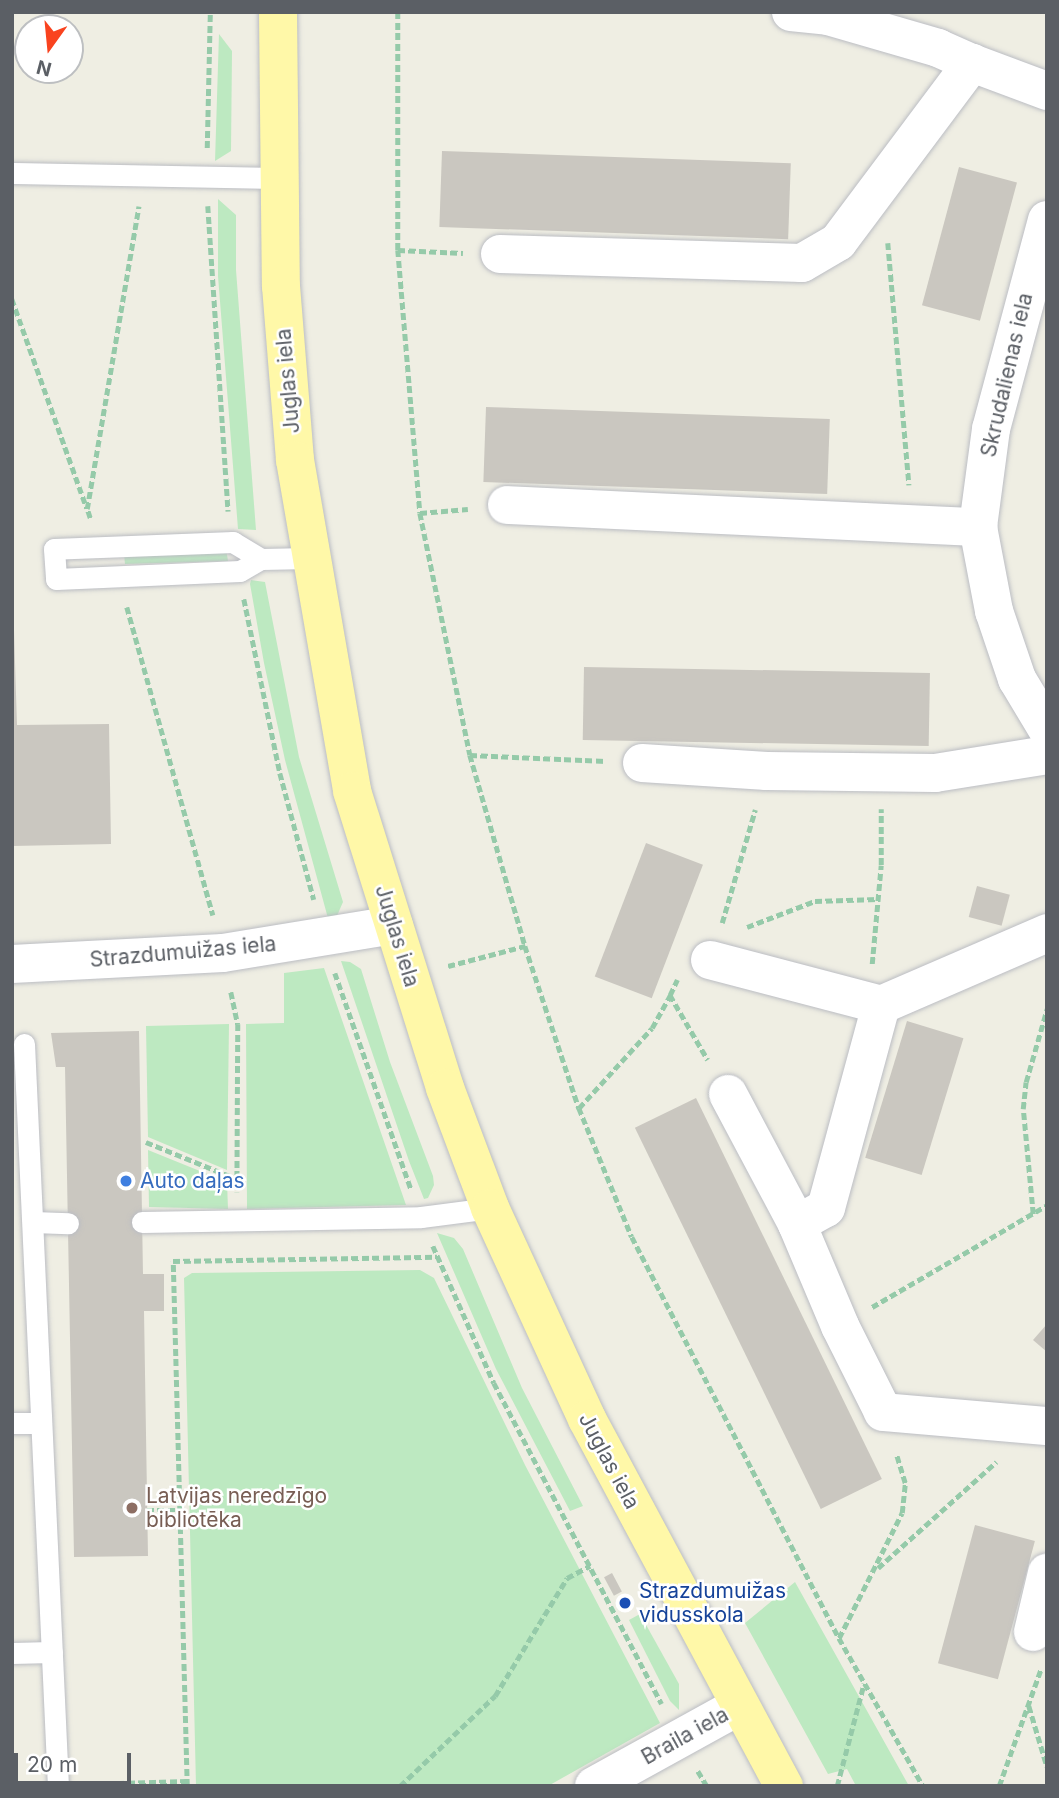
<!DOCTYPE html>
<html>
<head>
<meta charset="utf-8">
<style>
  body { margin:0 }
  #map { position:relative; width:1059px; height:1798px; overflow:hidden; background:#efeee3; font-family:Inter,sans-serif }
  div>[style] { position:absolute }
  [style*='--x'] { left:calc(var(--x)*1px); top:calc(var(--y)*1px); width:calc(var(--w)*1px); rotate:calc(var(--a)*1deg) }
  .green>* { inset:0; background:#bde9c1 }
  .building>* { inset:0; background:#cac7c0; transform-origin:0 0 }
  .path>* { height:4.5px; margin-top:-2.25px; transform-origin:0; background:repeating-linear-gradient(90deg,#95caa9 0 7px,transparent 0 10.5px) }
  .roads { filter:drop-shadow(0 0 2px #bbbdc3) drop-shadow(0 0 2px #bbbdc3) }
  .service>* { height:21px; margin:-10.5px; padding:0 10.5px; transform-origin:10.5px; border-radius:10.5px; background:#fff }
  .minor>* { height:38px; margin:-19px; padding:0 19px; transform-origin:19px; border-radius:19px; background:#fff }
  .primary>* { height:38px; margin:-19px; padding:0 19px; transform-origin:19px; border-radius:19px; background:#fff8a8 }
  .dots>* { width:19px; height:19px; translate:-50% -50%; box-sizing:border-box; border:4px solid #fff; border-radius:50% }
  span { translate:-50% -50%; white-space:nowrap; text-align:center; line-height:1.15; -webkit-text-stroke:5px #fff; paint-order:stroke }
  .street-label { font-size:21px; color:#5b5f65 }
  .shop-label { font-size:21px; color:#366cbe }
  .left { translate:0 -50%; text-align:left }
  .education-label { font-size:21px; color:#785e54 }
  .transit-label { font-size:21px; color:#164399 }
  .frame { position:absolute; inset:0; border:14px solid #5b5f65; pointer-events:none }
  .north { position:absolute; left:14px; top:14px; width:70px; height:70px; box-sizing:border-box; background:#fff; border:2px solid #bdbfc1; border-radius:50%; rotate:195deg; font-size:19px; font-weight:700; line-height:28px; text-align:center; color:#5b5f65 }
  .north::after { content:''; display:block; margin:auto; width:24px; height:32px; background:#f9431f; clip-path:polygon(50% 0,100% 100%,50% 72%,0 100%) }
  .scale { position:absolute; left:14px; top:1753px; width:117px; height:32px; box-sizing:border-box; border:4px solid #5b5f65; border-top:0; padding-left:9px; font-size:21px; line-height:24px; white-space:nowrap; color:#5b5f65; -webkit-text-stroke:5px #fff; paint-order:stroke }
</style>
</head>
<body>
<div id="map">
  <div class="green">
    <div style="clip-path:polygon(219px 34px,232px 51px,231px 151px,215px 161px)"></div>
    <div style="clip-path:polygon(218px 199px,236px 215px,236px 270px,256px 530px,238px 529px,218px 276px)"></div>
    <div style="clip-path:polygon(226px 549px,228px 561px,125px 564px,124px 554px)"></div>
    <div style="clip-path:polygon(251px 580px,265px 582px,299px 757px,343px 902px,336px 918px,329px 922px,285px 760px,264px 663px,250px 584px)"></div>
    <div style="clip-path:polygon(341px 961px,350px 962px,361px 969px,390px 1062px,433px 1176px,434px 1185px,428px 1198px,424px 1199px,409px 1161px)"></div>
    <div style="clip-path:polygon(324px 968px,406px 1205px,247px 1209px,246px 1024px,284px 1023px,284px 973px)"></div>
    <div style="clip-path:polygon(229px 1024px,227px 1170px,148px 1137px,146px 1026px)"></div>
    <div style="clip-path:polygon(148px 1150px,227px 1182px,228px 1209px,149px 1207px)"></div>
    <div style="clip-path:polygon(437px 1233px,454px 1238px,463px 1249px,522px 1388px,583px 1506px,570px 1511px,496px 1369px)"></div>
    <div style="clip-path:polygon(420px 1270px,434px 1278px,525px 1465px,660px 1723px,548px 1786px,196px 1786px,184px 1278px,192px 1273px)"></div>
    <div style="clip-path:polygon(795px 1582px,909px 1786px,856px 1786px,847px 1769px,828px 1774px,745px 1623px)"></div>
    <div style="clip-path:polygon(640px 1614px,679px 1684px,679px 1710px,670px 1701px,629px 1620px)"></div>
  </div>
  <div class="building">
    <div style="left:442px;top:151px;width:349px;height:76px;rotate:2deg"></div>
    <div style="left:959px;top:167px;width:60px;height:143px;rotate:15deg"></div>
    <div style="left:486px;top:407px;width:344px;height:75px;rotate:2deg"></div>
    <div style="clip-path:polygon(12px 567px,17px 725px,109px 724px,111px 844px,12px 846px)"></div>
    <div style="left:584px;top:667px;width:346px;height:73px;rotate:1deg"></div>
    <div style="left:646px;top:843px;width:61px;height:143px;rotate:21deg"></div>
    <div style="left:977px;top:886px;width:34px;height:32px;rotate:15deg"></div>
    <div style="left:907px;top:1021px;width:59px;height:143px;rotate:17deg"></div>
    <div style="clip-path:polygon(139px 1031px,143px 1274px,164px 1274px,164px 1311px,144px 1311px,148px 1556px,74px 1557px,65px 1067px,56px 1067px,51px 1033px)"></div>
    <div style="left:696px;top:1098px;width:424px;height:68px;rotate:64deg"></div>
    <div style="clip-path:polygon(1047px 1324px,1047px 1352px,1033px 1340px)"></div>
    <div style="left:975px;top:1525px;width:62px;height:143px;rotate:15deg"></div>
    <div style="left:612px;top:1573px;width:21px;height:9px;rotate:62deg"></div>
  </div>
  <div class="path">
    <div style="--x:398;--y:12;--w:238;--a:90"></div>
    <div style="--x:398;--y:250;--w:264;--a:85.2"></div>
    <div style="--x:420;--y:513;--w:247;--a:78.3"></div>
    <div style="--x:470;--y:755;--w:199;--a:73.9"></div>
    <div style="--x:525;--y:946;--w:171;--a:71.6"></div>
    <div style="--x:579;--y:1108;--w:139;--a:67.7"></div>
    <div style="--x:632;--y:1237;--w:451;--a:62.7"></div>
    <div style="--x:839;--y:1638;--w:170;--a:60.4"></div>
    <div style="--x:207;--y:148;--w:136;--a:-88.7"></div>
    <div style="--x:208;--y:206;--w:306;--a:86.2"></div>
    <div style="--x:888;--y:243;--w:243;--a:85"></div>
    <div style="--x:398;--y:250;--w:65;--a:2.6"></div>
    <div style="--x:12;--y:299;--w:222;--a:70.3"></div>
    <div style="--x:420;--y:513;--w:48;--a:-4.8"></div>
    <div style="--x:90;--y:518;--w:9;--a:-108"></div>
    <div style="--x:87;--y:509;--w:307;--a:-80.3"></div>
    <div style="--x:244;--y:599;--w:178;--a:78.3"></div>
    <div style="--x:280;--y:773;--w:131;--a:75"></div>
    <div style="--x:127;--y:607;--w:320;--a:74.4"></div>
    <div style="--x:470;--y:755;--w:136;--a:2.5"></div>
    <div style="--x:722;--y:923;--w:118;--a:-73.7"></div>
    <div style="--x:747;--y:927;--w:73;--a:-20.9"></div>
    <div style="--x:815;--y:901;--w:63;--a:-1.8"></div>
    <div style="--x:872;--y:964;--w:99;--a:-84.8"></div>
    <div style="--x:881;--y:865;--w:56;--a:-90"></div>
    <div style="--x:448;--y:966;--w:80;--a:-14.6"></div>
    <div style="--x:335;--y:973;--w:229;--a:70.6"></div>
    <div style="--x:231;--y:992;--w:33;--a:78"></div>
    <div style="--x:238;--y:1024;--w:168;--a:90.3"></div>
    <div style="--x:670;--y:995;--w:17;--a:-65"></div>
    <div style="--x:579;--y:1108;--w:108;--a:-47.6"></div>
    <div style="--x:652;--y:1028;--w:38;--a:-61"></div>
    <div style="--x:670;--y:995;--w:75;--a:59.7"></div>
    <div style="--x:146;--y:1142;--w:98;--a:22.1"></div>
    <div style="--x:1033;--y:1214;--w:105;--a:-95.4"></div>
    <div style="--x:1023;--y:1109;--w:27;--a:-84"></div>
    <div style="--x:1026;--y:1082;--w:76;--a:-74"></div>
    <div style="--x:433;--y:1246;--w:150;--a:66"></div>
    <div style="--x:494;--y:1383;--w:362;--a:62.4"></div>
    <div style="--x:872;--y:1307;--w:203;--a:-30.2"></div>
    <div style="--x:147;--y:1510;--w:30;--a:0"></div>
    <div style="--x:878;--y:1568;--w:159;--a:-41.9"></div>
    <div style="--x:839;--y:1638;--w:140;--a:-63.3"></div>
    <div style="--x:902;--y:1513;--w:30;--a:-84"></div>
    <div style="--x:905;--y:1483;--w:31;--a:-107"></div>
    <div style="--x:1029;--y:1706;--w:63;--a:73.3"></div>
    <div style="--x:698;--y:1771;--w:17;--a:59"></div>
    <div style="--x:86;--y:1784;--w:101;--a:-1.7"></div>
    <div style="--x:187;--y:1786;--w:525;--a:-91.53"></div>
    <div style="--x:173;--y:1261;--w:264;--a:-0.9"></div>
    <div style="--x:400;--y:1786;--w:131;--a:-43.5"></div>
    <div style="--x:495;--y:1696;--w:138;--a:-58.6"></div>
    <div style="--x:567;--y:1578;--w:26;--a:-28"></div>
    <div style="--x:837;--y:1786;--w:106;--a:-75.3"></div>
    <div style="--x:999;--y:1786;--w:124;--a:-70.3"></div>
  </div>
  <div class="roads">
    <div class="service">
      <div style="--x:12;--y:173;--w:267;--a:1.1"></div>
      <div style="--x:261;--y:559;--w:33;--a:-149"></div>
      <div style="--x:233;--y:542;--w:179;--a:177.8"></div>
      <div style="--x:54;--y:549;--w:30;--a:86"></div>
      <div style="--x:56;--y:579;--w:184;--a:-2.5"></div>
      <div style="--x:240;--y:571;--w:24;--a:-30"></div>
      <div style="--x:261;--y:559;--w:49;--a:-1.2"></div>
      <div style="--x:24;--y:1044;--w:743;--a:87.38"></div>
      <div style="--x:33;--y:1222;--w:35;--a:2"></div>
      <div style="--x:142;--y:1222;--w:279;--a:-1"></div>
      <div style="--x:421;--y:1217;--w:70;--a:-7.4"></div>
      <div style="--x:12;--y:1423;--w:29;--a:0"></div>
      <div style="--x:12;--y:1653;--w:40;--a:-1.4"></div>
    </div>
    <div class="minor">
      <div style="--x:791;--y:12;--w:37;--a:6"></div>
      <div style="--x:828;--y:16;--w:115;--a:16.2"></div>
      <div style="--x:938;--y:48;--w:37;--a:24"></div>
      <div style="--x:1047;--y:220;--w:216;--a:105"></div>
      <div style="--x:991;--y:429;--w:99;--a:97.6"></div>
      <div style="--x:978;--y:527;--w:86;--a:79.2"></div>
      <div style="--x:994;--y:611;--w:72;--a:71.3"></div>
      <div style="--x:1017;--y:679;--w:58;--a:59"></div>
      <div style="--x:500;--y:254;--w:302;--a:1.7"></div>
      <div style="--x:802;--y:263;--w:42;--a:-30.3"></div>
      <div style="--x:838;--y:242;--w:224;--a:-53.2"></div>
      <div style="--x:972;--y:63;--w:80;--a:20.5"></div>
      <div style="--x:507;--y:505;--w:472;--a:2.7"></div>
      <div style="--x:642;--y:763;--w:125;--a:3.7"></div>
      <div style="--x:767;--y:771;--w:168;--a:0.7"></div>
      <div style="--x:935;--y:773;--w:113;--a:-9.1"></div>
      <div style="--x:710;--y:960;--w:177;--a:14.7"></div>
      <div style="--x:881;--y:1005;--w:181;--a:-23.4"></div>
      <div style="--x:12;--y:964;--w:211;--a:-3"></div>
      <div style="--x:223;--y:953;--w:173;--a:-9.3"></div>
      <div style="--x:728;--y:1094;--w:147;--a:62"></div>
      <div style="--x:797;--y:1224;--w:111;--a:67.1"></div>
      <div style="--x:840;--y:1326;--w:96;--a:63.4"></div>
      <div style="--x:883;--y:1412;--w:165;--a:4.9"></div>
      <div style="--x:797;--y:1224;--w:33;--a:-29"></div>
      <div style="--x:826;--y:1208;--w:210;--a:-74.8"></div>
      <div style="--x:1033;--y:1632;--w:61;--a:-76.7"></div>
      <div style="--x:594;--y:1786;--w:166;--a:-28.9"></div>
    </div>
    <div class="primary">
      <div style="--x:278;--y:12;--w:274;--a:89.4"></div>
      <div style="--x:281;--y:286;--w:175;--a:85.4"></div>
      <div style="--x:295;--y:460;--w:336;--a:80.2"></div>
      <div style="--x:352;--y:791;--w:311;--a:72.6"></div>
      <div style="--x:445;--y:1088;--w:128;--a:69.4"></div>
      <div style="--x:490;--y:1208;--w:232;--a:65.3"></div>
      <div style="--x:587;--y:1419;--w:417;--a:61.8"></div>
    </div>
  </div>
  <div class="dots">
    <div style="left:126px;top:1181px;background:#3f7fe0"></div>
    <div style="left:132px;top:1508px;background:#8d6e63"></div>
    <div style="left:625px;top:1603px;background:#1a4fb4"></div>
  </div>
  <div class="street-label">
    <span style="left:1007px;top:375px;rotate:-77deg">Skrudalienas iela</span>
    <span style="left:288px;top:381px;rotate:-95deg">Juglas iela</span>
    <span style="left:397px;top:936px;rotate:73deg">Juglas iela</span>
    <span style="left:183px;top:952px;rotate:-5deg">Strazdumuižas iela</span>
    <span style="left:609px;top:1461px;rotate:62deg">Juglas iela</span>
    <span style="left:685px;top:1736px;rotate:-29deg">Braila iela</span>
  </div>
  <div class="shop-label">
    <span class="left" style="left:140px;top:1181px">Auto daļas</span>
  </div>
  <div class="education-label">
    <span class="left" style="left:146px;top:1508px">Latvijas neredzīgo<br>bibliotēka</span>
  </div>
  <div class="transit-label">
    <span class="left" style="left:639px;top:1603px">Strazdumuižas<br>vidusskola</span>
  </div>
  <div class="frame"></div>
  <div class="north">N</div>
  <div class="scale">20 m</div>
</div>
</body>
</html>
